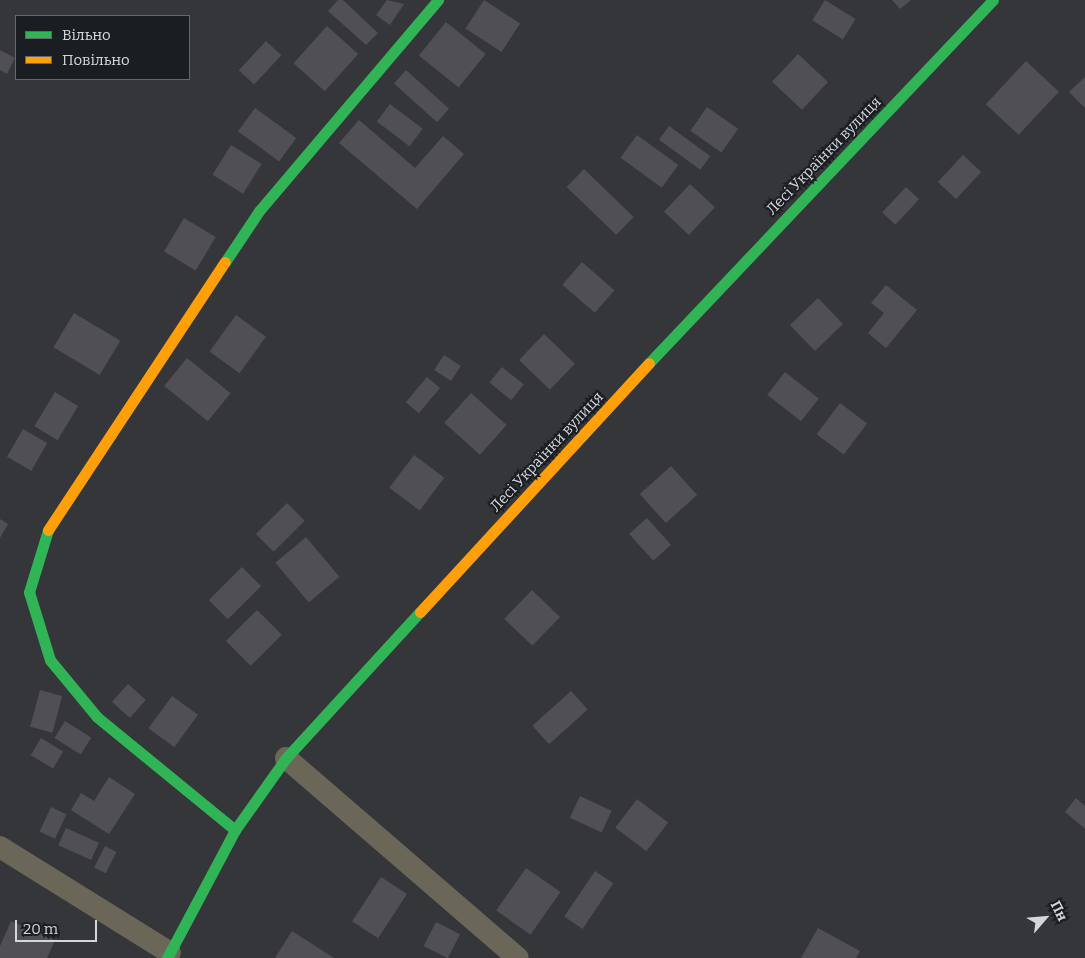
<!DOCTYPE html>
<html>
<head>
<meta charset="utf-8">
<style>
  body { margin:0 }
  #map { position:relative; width:1085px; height:958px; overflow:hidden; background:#34363a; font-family:Bitter,serif }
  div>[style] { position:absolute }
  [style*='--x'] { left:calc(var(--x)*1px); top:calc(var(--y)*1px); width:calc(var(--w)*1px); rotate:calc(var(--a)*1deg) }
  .building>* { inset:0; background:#504f53; transform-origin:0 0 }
  .street>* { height:22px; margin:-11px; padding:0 11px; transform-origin:11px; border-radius:11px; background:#6b6758 }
  .fast>* { height:11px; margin:-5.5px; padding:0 5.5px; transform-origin:5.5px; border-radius:5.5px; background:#30b455 }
  .slow>* { height:11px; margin:-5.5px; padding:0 5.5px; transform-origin:5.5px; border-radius:5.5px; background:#ff9f0a }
  span { translate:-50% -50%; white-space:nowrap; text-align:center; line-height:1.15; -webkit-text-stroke:4px #1a1d21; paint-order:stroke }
  .street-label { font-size:15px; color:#d3d7dc }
  .legend { position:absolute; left:15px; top:15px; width:175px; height:65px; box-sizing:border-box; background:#1a1d21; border:1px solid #64676c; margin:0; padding:6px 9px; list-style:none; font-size:15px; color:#d3d7dc }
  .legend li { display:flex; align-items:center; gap:10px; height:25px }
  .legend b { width:25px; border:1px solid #64676c }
  .north { position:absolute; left:1020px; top:893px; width:50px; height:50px; -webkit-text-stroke:4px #1a1d21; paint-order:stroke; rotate:63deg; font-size:14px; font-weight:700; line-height:20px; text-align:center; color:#d3d7dc }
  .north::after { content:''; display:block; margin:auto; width:18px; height:22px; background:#d3d7dc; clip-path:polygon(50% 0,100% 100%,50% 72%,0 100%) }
  .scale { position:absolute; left:15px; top:920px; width:82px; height:22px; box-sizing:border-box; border:2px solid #d3d7dc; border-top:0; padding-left:6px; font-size:15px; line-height:18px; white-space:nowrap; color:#d3d7dc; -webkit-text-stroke:4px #1a1d21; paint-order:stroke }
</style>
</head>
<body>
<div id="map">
  <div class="building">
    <div style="clip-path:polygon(338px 0,343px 0,378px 33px,366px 45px,328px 11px)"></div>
    <div style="clip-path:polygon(387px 0,404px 4px,390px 25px,376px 15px)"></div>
    <div style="left:484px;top:0;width:43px;height:34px;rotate:33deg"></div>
    <div style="left:825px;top:0;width:36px;height:24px;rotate:32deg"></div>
    <div style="clip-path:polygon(892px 0,911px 0,900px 9px)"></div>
    <div style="left:446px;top:22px;width:51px;height:43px;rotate:39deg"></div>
    <div style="left:327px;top:26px;width:42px;height:50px;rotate:42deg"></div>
    <div style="left:266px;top:41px;width:21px;height:40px;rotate:43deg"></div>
    <div style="clip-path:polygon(0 50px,15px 58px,7px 74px,0 70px)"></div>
    <div style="left:798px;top:54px;width:41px;height:38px;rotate:43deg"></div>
    <div style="left:1026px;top:61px;width:45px;height:59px;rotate:43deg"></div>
    <div style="left:406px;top:70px;width:58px;height:18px;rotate:42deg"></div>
    <div style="clip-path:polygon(1085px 77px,1085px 108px,1069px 92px)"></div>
    <div style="left:390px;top:104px;width:41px;height:22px;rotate:37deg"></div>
    <div style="left:707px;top:107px;width:38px;height:29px;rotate:35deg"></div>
    <div style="left:255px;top:108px;width:51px;height:29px;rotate:36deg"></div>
    <div style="clip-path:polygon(359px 120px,415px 168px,443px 136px,464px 154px,417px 209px,339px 143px)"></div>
    <div style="left:669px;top:126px;width:51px;height:17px;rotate:36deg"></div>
    <div style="left:637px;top:135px;width:51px;height:28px;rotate:36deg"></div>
    <div style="left:231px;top:145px;width:36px;height:35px;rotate:32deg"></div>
    <div style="left:963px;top:155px;width:25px;height:37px;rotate:43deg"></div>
    <div style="left:584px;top:169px;width:69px;height:25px;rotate:44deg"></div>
    <div style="left:690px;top:184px;width:34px;height:38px;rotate:43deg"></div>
    <div style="left:906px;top:187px;width:18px;height:35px;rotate:43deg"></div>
    <div style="left:184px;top:218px;width:37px;height:39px;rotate:31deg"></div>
    <div style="left:582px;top:262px;width:43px;height:30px;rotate:41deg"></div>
    <div style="clip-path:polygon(886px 285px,917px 310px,886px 348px,868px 333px,884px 313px,871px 303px)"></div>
    <div style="left:818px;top:298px;width:36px;height:39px;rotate:46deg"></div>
    <div style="left:74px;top:313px;width:54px;height:40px;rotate:31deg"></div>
    <div style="left:236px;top:315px;width:37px;height:45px;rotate:36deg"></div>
    <div style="left:544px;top:334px;width:43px;height:36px;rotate:44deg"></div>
    <div style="left:444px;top:355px;width:20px;height:18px;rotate:33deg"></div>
    <div style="left:187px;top:358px;width:56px;height:36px;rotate:39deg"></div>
    <div style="left:502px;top:367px;width:28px;height:20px;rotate:39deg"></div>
    <div style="left:785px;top:372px;width:43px;height:29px;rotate:38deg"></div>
    <div style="left:427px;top:377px;width:17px;height:33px;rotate:40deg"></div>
    <div style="left:55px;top:392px;width:27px;height:40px;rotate:31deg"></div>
    <div style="left:471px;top:393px;width:48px;height:40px;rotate:42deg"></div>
    <div style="left:840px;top:403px;width:34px;height:39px;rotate:37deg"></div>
    <div style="left:23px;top:429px;width:28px;height:32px;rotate:30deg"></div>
    <div style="left:414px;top:455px;width:38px;height:41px;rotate:37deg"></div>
    <div style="left:671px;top:466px;width:39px;height:42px;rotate:48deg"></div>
    <div style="left:287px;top:503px;width:25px;height:44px;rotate:45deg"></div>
    <div style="left:647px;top:518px;width:36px;height:24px;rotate:48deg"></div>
    <div style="clip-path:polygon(0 519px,8px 524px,0 538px)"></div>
    <div style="left:306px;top:537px;width:52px;height:40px;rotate:50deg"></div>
    <div style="left:242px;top:567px;width:27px;height:47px;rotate:45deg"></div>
    <div style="left:532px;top:590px;width:39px;height:40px;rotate:44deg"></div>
    <div style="left:257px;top:610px;width:35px;height:44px;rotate:45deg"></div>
    <div style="left:128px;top:684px;width:24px;height:24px;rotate:42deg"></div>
    <div style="left:40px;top:690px;width:23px;height:38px;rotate:15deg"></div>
    <div style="left:571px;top:691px;width:25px;height:52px;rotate:48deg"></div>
    <div style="left:172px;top:696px;width:32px;height:40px;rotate:36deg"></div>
    <div style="left:65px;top:721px;width:31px;height:20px;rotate:32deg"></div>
    <div style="left:41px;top:738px;width:26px;height:20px;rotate:31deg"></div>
    <div style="clip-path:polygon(109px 777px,135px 794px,109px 834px,71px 810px,81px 793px,94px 801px)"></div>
    <div style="left:580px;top:796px;width:35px;height:24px;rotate:25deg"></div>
    <div style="clip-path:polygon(1076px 798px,1085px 806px,1085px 829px,1065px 812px)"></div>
    <div style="left:637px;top:799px;width:39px;height:36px;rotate:37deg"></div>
    <div style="left:51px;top:807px;width:17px;height:27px;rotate:25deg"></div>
    <div style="left:66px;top:828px;width:36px;height:19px;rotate:24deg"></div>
    <div style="left:105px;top:846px;width:13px;height:24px;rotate:27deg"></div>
    <div style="left:526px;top:868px;width:42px;height:52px;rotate:35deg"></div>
    <div style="left:595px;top:871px;width:22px;height:55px;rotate:34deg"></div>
    <div style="left:381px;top:877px;width:31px;height:53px;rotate:33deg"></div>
    <div style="clip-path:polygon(11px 921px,55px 940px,47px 958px,0 958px,0 946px)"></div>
    <div style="left:436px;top:922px;width:27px;height:27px;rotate:27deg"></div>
    <div style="clip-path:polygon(818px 928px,860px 951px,856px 958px,801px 958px)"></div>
    <div style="clip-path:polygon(292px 931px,334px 958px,275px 958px)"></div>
  </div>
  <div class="street">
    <div style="--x:286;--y:758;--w:306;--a:40.8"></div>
    <div style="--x:0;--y:847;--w:200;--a:31.9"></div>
  </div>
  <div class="fast">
    <div style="--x:225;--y:262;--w:61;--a:-56.3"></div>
    <div style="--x:259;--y:211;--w:277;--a:-49.7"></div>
    <div style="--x:649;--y:363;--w:500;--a:-46.54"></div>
    <div style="--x:48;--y:530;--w:65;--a:107"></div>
    <div style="--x:29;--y:592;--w:71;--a:72.8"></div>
    <div style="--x:50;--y:660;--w:74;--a:50.5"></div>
    <div style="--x:97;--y:717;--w:178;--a:39.3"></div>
    <div style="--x:167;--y:958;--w:145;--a:-62"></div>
    <div style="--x:235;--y:830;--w:88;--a:-54.7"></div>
    <div style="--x:286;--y:758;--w:198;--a:-47.5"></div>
  </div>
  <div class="slow">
    <div style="--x:48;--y:530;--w:321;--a:-56.6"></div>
    <div style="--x:420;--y:612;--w:338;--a:-47.4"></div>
  </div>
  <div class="street-label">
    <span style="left:824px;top:156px;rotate:-46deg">Лесі Українки вулиця</span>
    <span style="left:547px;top:452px;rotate:-47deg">Лесі Українки вулиця</span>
  </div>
  <ul class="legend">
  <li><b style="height:6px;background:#30b455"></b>Вільно</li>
  <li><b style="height:6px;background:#ff9f0a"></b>Повільно</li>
  </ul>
  <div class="north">Пн</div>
  <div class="scale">20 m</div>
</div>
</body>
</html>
